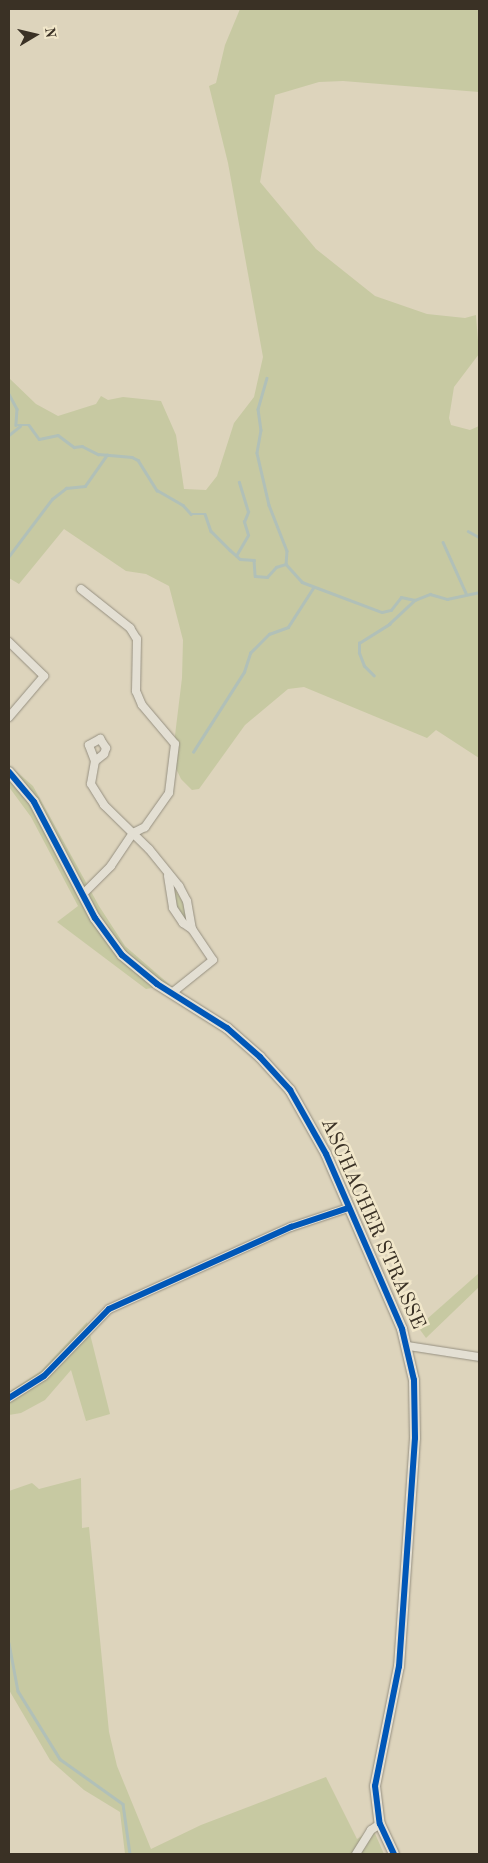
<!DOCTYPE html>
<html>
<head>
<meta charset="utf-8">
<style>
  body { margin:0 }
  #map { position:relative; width:488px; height:1863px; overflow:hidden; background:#ddd4bc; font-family:"Old Standard TT",serif }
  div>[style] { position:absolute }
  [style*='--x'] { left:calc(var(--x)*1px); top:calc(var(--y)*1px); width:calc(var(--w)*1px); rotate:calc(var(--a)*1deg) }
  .green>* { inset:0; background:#c7c9a2 }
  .stream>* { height:2.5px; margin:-1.25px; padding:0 1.25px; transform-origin:1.25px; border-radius:1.25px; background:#b1c0b8 }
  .roads { filter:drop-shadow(0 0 1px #969081) drop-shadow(0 0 1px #969081) }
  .minor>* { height:8px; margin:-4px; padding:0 4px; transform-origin:4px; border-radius:4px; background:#e3dfd3 }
  .tertiary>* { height:10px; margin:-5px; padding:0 5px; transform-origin:5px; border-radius:5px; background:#e3dfd3 }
  .cycleway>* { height:6px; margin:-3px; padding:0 3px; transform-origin:3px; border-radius:3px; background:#0057b8 }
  span { translate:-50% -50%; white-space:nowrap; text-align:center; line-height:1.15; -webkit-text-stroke:5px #f1e7ca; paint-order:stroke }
  .street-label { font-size:20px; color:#3a3125 }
  .frame { position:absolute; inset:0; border:10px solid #3a3125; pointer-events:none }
  .north { position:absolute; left:10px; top:10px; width:50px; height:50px; -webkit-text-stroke:4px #f1e7ca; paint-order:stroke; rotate:81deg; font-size:14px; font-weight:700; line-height:20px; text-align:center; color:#3a3125 }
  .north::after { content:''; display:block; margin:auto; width:18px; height:22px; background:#3a3125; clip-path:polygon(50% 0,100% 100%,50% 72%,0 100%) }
</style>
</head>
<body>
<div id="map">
  <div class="green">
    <div style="clip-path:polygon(240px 9px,479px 9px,479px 92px,343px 81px,319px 82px,275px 95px,260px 182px,316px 249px,375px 296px,427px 314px,465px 318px,476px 315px,479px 354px,454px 387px,449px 418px,451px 425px,470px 430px,479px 426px,479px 758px,436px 730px,427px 738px,304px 687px,288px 689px,245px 725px,199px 789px,192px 790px,181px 779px,172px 760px,182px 678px,183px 640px,169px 586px,146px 574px,126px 571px,64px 529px,19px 584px,9px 578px,9px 378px,36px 404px,58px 416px,96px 404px,101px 396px,108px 400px,123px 397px,161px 401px,176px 435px,184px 489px,206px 490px,217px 476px,234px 423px,254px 397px,263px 357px,228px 163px,209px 86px,216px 83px,225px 45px)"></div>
    <div style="clip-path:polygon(9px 765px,33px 786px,99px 906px,125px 946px,170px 985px,146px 989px,57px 922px,78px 906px,31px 817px,9px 787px)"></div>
    <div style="clip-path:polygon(173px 887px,187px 908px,187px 923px,177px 908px)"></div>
    <div style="clip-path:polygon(479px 1273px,479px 1287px,426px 1338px,418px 1327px)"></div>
    <div style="clip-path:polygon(87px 1322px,110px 1414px,86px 1421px,71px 1370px,45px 1400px,21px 1413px,9px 1415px,9px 1392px,41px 1371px)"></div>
    <div style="clip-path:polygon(81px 1478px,82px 1528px,89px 1527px,109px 1732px,117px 1766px,151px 1849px,201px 1825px,326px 1777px,357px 1839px,373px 1829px,384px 1854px,125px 1854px,120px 1812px,84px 1790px,50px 1760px,9px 1690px,9px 1491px,32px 1483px,39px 1489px)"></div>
  </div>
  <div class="stream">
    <div style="--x:267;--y:378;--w:32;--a:106"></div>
    <div style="--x:258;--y:409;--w:21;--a:82"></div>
    <div style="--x:261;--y:430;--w:23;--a:100"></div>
    <div style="--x:257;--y:453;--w:53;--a:77"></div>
    <div style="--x:269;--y:505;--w:49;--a:68.6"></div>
    <div style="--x:287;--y:551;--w:13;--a:94"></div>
    <div style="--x:9;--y:394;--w:17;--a:62"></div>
    <div style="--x:17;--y:409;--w:16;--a:94"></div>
    <div style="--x:16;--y:425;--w:13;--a:0"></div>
    <div style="--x:29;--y:425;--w:17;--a:54"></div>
    <div style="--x:39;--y:439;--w:19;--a:-12"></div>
    <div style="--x:58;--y:435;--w:20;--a:37"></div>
    <div style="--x:74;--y:447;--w:8;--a:-7"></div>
    <div style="--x:82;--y:446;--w:18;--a:27"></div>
    <div style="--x:98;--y:454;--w:34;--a:5"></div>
    <div style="--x:132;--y:457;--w:7;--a:27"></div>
    <div style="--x:138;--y:460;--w:36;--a:58"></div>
    <div style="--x:157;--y:490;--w:30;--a:30"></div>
    <div style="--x:183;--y:505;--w:12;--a:48"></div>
    <div style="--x:191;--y:514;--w:14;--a:0"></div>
    <div style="--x:205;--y:514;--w:18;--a:71"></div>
    <div style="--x:211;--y:531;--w:27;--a:45"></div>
    <div style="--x:230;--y:550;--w:13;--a:42"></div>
    <div style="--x:240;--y:559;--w:14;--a:4"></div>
    <div style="--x:254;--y:560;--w:16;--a:86"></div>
    <div style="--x:255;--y:576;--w:12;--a:5"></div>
    <div style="--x:267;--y:577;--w:13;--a:-48"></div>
    <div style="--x:276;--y:567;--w:10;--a:-17"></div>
    <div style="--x:286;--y:564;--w:24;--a:48"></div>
    <div style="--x:302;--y:582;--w:85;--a:20.6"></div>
    <div style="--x:382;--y:612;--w:9;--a:-13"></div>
    <div style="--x:391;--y:610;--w:16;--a:-52"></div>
    <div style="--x:401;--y:597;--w:14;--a:12"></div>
    <div style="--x:415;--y:600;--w:16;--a:-22"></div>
    <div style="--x:430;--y:594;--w:18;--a:16"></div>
    <div style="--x:447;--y:599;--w:33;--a:-12"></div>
    <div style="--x:9;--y:435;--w:14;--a:-39"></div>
    <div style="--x:468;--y:531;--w:13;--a:29"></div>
    <div style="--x:443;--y:542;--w:56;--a:65.7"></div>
    <div style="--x:9;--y:556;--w:71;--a:-53"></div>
    <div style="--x:52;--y:499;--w:18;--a:-38"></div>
    <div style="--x:66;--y:488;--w:19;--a:-6"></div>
    <div style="--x:85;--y:486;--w:38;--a:-55"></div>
    <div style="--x:236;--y:556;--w:24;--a:-60"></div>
    <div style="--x:248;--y:535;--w:14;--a:-107"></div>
    <div style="--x:244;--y:522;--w:11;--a:-68"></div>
    <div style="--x:248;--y:512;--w:31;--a:-107"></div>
    <div style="--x:374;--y:676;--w:14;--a:-135"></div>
    <div style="--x:364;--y:666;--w:14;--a:-111"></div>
    <div style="--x:359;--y:653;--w:10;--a:-90"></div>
    <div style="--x:359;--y:643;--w:36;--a:-32"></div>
    <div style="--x:389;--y:624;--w:35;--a:-43"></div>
    <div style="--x:193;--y:752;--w:95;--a:-57.5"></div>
    <div style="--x:244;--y:672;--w:20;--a:-72"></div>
    <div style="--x:250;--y:653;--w:27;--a:-45"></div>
    <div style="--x:269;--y:634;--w:20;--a:-20"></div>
    <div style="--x:288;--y:627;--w:46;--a:-57.3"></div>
    <div style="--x:9;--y:1643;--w:49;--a:79.4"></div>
    <div style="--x:18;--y:1691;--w:80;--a:58.3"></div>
    <div style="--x:60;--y:1759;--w:77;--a:35.5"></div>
    <div style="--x:123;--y:1804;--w:50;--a:82"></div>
  </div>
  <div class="roads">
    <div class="minor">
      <div style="--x:81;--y:589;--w:63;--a:38.5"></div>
      <div style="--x:130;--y:628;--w:13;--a:58"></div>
      <div style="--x:137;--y:639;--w:52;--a:91.1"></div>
      <div style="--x:136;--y:691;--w:15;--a:67"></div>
      <div style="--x:142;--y:705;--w:51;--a:49.8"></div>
      <div style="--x:175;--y:744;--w:49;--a:97"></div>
      <div style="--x:169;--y:793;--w:42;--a:125.2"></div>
      <div style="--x:145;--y:827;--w:13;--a:153"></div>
      <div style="--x:133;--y:833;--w:40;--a:124"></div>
      <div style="--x:111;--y:866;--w:40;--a:135"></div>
      <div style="--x:9;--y:642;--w:49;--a:44.2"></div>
      <div style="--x:44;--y:676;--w:54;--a:130.5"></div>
      <div style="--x:95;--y:761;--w:17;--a:-111"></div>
      <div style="--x:89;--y:745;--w:13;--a:-29"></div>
      <div style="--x:100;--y:739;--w:11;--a:56"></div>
      <div style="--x:106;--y:748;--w:6;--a:108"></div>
      <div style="--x:104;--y:754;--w:11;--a:142"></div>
      <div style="--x:95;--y:761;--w:23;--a:100"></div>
      <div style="--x:91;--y:784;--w:25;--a:58"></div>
      <div style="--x:104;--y:805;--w:63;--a:44.4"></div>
      <div style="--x:149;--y:849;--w:48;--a:51"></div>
      <div style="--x:179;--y:886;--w:17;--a:62"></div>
      <div style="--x:187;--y:901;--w:28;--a:80"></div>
      <div style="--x:192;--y:929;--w:37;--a:56"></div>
      <div style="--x:213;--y:960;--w:53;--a:141.2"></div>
      <div style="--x:168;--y:876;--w:32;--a:81"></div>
      <div style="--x:173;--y:908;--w:18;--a:56"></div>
      <div style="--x:183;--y:923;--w:11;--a:34"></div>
      <div style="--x:408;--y:1346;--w:72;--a:8.8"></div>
      <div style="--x:9;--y:1398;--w:41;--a:-32.2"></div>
      <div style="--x:44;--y:1376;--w:93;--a:-45.9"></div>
      <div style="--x:109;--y:1309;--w:200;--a:-24.3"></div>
      <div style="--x:291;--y:1227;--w:60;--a:-18.4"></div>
      <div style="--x:356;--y:1854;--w:28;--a:-58"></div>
      <div style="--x:371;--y:1830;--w:11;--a:-34"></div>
    </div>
    <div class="tertiary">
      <div style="--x:9;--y:772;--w:39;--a:50"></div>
      <div style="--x:34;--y:802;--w:131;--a:62.3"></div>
      <div style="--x:95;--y:918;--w:46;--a:53.9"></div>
      <div style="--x:122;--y:955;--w:45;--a:39.6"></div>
      <div style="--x:157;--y:984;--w:83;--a:32.2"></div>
      <div style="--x:227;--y:1028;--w:44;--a:41.3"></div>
      <div style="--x:260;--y:1057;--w:45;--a:47.7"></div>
      <div style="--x:290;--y:1090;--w:73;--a:60.6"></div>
      <div style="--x:326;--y:1154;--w:191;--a:66.5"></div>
      <div style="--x:402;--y:1329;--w:52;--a:76.8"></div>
      <div style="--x:414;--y:1380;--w:58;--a:89"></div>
      <div style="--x:415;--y:1438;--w:229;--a:94"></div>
      <div style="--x:399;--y:1666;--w:122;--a:101.3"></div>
      <div style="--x:375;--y:1786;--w:38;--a:83"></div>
      <div style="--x:380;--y:1824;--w:33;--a:65"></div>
    </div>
  </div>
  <div class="cycleway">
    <div style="--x:9;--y:772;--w:39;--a:50"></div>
    <div style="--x:34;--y:802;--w:131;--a:62.3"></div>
    <div style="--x:95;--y:918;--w:46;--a:53.9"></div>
    <div style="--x:122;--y:955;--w:45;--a:39.6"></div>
    <div style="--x:157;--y:984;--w:83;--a:32.2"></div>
    <div style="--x:227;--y:1028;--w:44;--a:41.3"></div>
    <div style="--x:260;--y:1057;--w:45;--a:47.7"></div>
    <div style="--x:290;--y:1090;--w:73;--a:60.6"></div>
    <div style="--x:326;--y:1154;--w:191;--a:66.5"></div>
    <div style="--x:402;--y:1329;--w:52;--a:76.8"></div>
    <div style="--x:414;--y:1380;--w:58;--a:89"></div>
    <div style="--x:415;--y:1438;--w:229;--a:94"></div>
    <div style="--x:399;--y:1666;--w:122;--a:101.3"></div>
    <div style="--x:375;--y:1786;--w:38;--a:83"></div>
    <div style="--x:380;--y:1824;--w:33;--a:65"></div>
    <div style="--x:9;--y:1398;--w:41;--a:-32.2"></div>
    <div style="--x:44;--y:1376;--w:93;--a:-45.9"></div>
    <div style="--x:109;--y:1309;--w:200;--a:-24.3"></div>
    <div style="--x:291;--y:1227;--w:60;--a:-18.4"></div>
  </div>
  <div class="street-label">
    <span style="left:372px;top:1224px;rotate:66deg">ASCHACHER STRASSE</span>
  </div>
  <div class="frame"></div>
  <div class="north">N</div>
</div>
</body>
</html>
